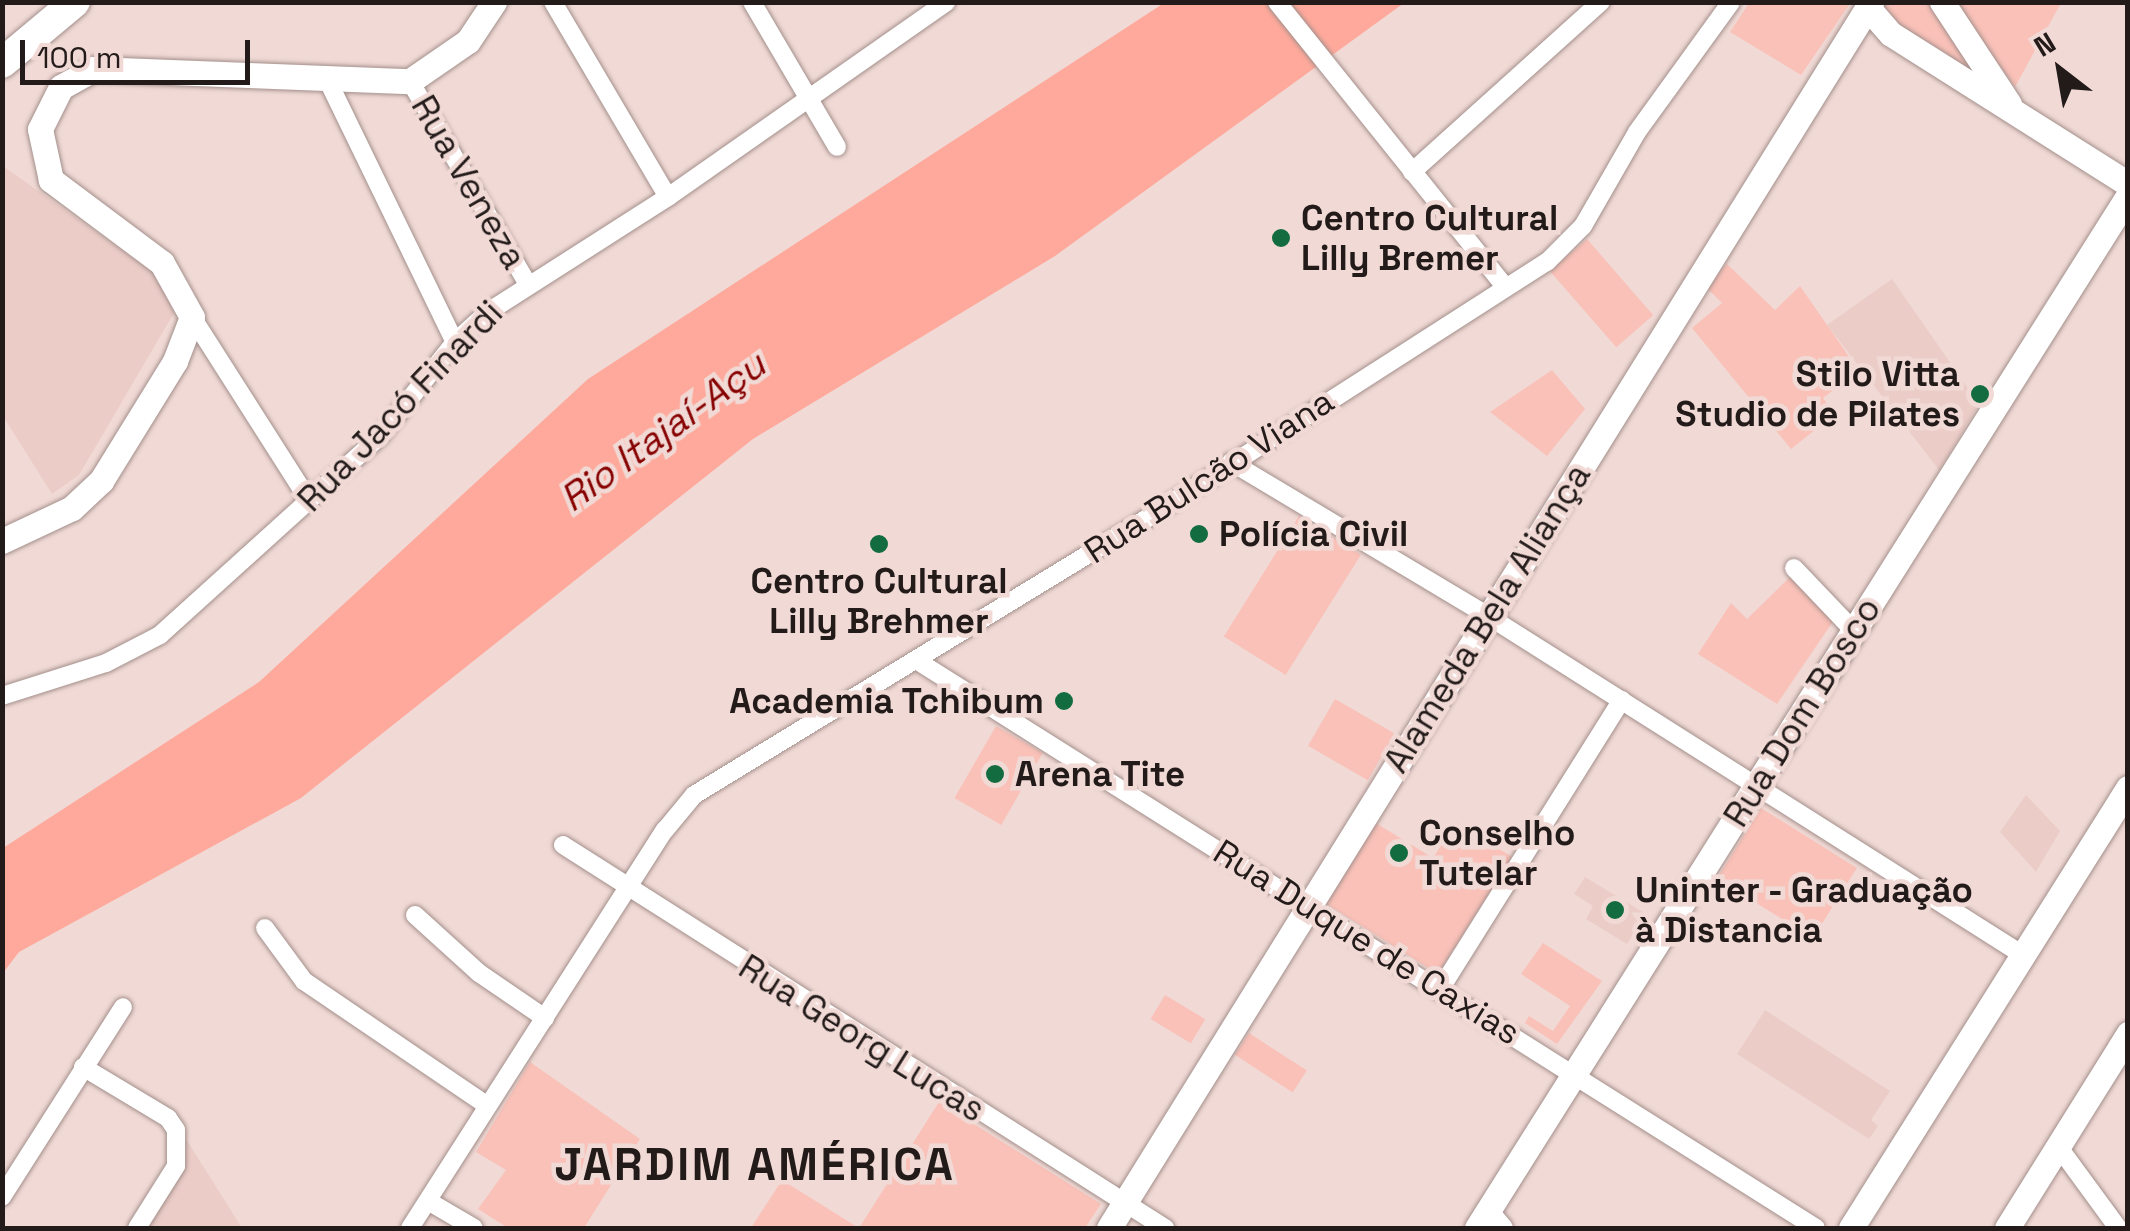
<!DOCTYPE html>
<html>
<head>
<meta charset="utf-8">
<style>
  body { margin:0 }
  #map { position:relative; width:2130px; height:1231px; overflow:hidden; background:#f1dad6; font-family:"Space Grotesk",sans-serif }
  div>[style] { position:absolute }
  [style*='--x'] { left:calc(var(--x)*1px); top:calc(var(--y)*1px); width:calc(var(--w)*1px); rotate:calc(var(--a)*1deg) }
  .built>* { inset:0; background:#ebccc7 }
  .green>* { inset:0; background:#f9c1b8; transform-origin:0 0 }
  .water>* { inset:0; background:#fea99b }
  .roads { filter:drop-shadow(0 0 2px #a38f8b) drop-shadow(0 0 2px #a38f8b) }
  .street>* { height:18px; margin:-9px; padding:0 9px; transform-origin:9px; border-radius:9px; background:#fff }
  .secondary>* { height:25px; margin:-12.5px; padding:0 12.5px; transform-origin:12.5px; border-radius:12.5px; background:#fff }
  .highway>* { height:30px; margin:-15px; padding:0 15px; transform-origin:15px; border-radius:15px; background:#fff }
  .dots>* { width:28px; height:28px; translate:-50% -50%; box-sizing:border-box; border:5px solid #f1dad6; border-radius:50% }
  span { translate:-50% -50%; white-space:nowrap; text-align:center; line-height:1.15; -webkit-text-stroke:9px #f1dad6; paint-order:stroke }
  .street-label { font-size:35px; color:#221b19 }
  .poi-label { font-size:35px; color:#221b19; font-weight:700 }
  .left { translate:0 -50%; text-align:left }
  .right { translate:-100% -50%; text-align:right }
  .water-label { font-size:38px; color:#860100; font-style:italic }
  .district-label { font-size:45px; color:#221b19; font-weight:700; letter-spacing:2.5px }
  .frame { position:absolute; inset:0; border:5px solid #221b19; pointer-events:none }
  .north { position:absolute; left:2010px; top:20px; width:100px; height:100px; -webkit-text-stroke:8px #f1dad6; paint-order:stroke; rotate:329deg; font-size:28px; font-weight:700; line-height:40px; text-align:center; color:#221b19 }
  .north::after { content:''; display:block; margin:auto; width:35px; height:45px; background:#221b19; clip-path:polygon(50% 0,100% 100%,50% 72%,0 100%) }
  .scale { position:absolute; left:20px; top:40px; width:230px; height:45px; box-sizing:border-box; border:5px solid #221b19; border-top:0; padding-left:12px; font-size:30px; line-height:35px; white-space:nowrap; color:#221b19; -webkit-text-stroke:8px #f1dad6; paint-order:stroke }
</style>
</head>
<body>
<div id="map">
  <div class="built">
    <div style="clip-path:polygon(3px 166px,158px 276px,174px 313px,79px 475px,52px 494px,3px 416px)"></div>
    <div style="clip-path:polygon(1892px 279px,1979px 404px,1939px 470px,1827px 325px)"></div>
    <div style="clip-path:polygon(2026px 795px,2060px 831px,2036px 872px,2000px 832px)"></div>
    <div style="clip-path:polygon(1585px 877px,1646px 914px,1627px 944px,1586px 919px,1593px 906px,1574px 894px)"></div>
    <div style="clip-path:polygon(1765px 1010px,1890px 1091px,1871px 1120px,1878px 1126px,1869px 1139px,1737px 1054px)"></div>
    <div style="clip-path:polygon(186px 1139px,242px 1228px,146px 1228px,178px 1174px)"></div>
  </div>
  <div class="green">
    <div style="clip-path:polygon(1877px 2px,1935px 3px,1999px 93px,1897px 32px)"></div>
    <div style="clip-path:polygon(1749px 3px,1848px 2px,1849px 5px,1801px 75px,1730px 32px)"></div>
    <div style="clip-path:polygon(1953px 3px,2061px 3px,2015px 87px)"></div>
    <div style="left:1587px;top:239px;width:101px;height:49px;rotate:49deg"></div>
    <div style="clip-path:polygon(1727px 264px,1775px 310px,1800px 286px,1859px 371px,1823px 398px,1835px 414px,1791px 449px,1692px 328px,1722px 303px,1705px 286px)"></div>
    <div style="clip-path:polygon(1552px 370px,1585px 409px,1547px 456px,1490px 412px)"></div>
    <div style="left:1299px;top:516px;width:73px;height:142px;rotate:32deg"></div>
    <div style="clip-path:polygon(1793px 574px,1834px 620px,1777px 704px,1698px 654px,1731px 603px,1747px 619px)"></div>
    <div style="left:1335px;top:699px;width:69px;height:54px;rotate:30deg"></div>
    <div style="left:996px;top:726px;width:54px;height:83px;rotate:30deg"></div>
    <div style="left:1761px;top:808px;width:113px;height:83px;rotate:32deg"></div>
    <div style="clip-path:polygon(1374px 822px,1433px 858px,1456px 822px,1512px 857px,1438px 974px,1325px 903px)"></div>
    <div style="clip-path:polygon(1543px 943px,1602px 981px,1557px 1044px,1525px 1023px,1529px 1016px,1553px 1031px,1570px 1006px,1521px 974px)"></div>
    <div style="left:1165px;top:995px;width:47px;height:28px;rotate:31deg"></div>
    <div style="left:1249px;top:1033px;width:69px;height:26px;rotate:33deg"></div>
    <div style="clip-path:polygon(530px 1062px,640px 1139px,584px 1228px,508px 1228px,478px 1209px,506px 1170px,476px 1152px)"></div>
    <div style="clip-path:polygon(939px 1102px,1101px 1204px,1085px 1228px,751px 1228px,782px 1180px,859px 1228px)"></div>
  </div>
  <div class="water">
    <div style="clip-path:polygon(1164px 3px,1404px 3px,1055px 256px,753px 439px,301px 798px,19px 952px,3px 973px,3px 848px,259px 682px,588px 379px)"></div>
  </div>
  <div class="roads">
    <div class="street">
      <div style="--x:553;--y:2;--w:226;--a:59.5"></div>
      <div style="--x:752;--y:2;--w:168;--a:59.6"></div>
      <div style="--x:1277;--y:2;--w:365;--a:51.3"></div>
      <div style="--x:328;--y:81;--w:290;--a:64.1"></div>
      <div style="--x:410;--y:81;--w:233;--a:59.9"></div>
      <div style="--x:1412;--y:172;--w:254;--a:-42"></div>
      <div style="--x:192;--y:317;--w:218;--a:57.5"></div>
      <div style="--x:1231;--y:462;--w:300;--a:30.9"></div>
      <div style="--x:1488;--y:616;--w:633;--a:32.36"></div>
      <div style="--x:1794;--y:568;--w:87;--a:46.4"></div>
      <div style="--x:916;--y:660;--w:1064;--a:32.26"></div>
      <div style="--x:2;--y:696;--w:109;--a:-17.6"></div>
      <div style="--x:106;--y:663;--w:61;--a:-27.4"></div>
      <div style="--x:160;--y:635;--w:298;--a:-42.1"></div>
      <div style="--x:381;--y:435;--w:119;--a:-51.5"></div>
      <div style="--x:455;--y:342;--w:45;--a:-42.3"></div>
      <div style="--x:488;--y:312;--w:214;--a:-32.6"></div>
      <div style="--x:668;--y:197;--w:340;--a:-35"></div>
      <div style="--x:563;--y:845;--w:714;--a:32.47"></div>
      <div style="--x:415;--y:915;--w:86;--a:42.2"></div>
      <div style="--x:479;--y:973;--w:80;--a:34.3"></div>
      <div style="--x:265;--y:928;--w:66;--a:53.7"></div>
      <div style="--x:304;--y:981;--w:222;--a:34.2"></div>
      <div style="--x:1441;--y:988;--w:340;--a:-57.9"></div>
      <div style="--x:83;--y:1067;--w:99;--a:31"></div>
      <div style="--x:168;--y:1118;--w:14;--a:56"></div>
      <div style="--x:176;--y:1130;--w:36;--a:90"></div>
      <div style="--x:176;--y:1166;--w:73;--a:122.2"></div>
      <div style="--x:2058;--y:1146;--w:102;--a:53.8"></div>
      <div style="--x:2;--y:1197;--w:225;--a:-57.5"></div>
      <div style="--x:428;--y:1201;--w:53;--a:30.4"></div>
      <div style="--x:1489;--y:1210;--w:23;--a:50"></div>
      <div style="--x:410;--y:1228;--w:473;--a:-57.4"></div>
      <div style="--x:665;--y:830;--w:45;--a:-50.4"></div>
      <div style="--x:694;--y:795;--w:530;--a:-31.41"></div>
      <div style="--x:1146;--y:519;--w:476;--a:-32.7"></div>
      <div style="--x:1547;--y:262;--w:51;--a:-45"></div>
      <div style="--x:1583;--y:226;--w:108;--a:-60.1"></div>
      <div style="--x:1637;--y:132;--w:160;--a:-54.1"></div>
    </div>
    <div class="secondary">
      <div style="--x:1942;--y:2;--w:122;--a:56.7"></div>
      <div style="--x:1869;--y:9;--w:33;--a:49"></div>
      <div style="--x:1891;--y:34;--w:280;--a:32.3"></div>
      <div style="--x:2;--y:541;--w:77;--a:-25.2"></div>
      <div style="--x:72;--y:508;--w:40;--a:-43"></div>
      <div style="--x:101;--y:481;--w:141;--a:-58.3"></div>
      <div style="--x:175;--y:361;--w:47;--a:-68.9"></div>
      <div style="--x:192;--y:317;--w:62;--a:-119.1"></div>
      <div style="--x:162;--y:263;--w:139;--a:-143.2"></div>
      <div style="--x:51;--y:180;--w:52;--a:-102.2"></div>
      <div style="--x:40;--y:129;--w:47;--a:-63.4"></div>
      <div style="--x:61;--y:87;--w:37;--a:-29"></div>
      <div style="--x:93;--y:69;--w:317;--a:2.2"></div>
      <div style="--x:410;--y:81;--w:70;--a:-34.6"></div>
      <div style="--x:468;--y:41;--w:47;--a:-56.3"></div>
      <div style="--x:1109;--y:1228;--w:1444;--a:-58.14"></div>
      <div style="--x:1477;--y:1228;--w:1220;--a:-57.76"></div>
      <div style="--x:1851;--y:1228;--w:520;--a:-57.81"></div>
      <div style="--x:2007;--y:1228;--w:229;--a:-58"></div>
    </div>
    <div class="highway">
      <div style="--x:2;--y:63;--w:95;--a:-39.9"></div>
    </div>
  </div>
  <div class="dots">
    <div style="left:1281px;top:238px;background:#126c40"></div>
    <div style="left:1980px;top:394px;background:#126c40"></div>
    <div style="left:1199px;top:534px;background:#126c40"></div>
    <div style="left:879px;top:544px;background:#126c40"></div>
    <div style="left:1064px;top:701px;background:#126c40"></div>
    <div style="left:995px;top:774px;background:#126c40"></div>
    <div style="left:1399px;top:853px;background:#126c40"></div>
    <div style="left:1615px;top:910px;background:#126c40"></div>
  </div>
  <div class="street-label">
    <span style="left:469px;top:182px;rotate:60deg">Rua Veneza</span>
    <span style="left:400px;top:406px;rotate:-46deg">Rua Jacó Finardi</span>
    <span style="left:1209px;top:476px;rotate:-33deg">Rua Bulcão Viana</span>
    <span style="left:1487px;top:618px;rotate:-58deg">Alameda Bela Aliança</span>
    <span style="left:1802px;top:712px;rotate:-58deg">Rua Dom Bosco</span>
    <span style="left:1367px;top:942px;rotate:32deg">Rua Duque de Caxias</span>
    <span style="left:862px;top:1038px;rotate:32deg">Rua Georg Lucas</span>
  </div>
  <div class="poi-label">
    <span class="left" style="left:1301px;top:238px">Centro Cultural<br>Lilly Bremer</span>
    <span class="right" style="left:1960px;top:394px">Stilo Vitta<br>Studio de Pilates</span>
    <span class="left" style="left:1219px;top:534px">Polícia Civil</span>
    <span style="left:879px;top:601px">Centro Cultural<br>Lilly Brehmer</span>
    <span class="right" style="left:1044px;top:701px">Academia Tchibum</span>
    <span class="left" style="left:1015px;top:774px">Arena Tite</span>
    <span class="left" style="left:1419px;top:853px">Conselho<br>Tutelar</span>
    <span class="left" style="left:1635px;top:910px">Uninter - Graduação<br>à Distancia</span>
  </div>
  <div class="water-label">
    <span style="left:663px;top:432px;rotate:-36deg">Rio Itajaí-Açu</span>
  </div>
  <div class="district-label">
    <span style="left:755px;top:1165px">JARDIM AMÉRICA</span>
  </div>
  <div class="frame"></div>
  <div class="north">N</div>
  <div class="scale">100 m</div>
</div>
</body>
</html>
